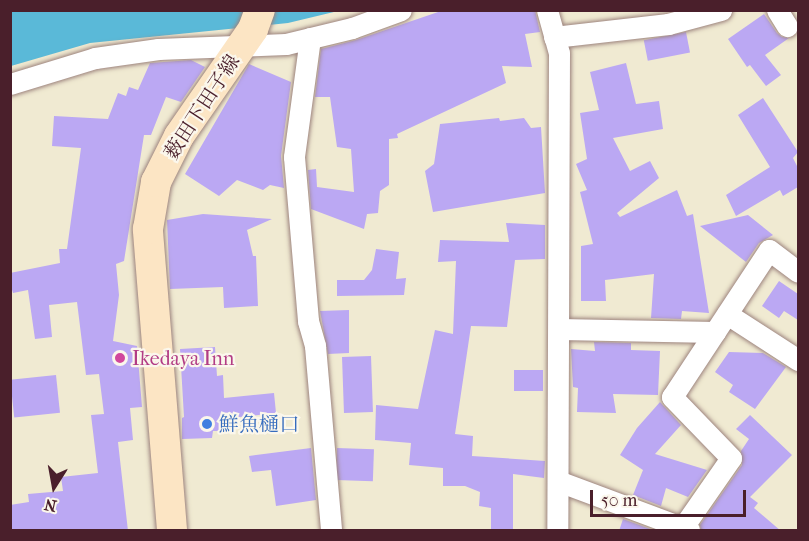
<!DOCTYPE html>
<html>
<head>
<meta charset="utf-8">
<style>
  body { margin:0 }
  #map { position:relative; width:809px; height:541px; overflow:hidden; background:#f0ead2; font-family:"IM FELL French Canon","Noto Serif JP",serif }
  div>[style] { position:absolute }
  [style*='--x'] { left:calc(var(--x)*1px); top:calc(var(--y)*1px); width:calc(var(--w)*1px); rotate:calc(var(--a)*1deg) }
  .water>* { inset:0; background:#5ab9d8 }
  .building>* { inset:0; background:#bba8f3; transform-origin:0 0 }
  .roads { filter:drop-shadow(0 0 2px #9d847e) drop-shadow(0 0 2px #9d847e) }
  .street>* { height:21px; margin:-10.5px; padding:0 10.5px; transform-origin:10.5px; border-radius:10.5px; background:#fff }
  .secondary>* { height:30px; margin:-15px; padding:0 15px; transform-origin:15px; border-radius:15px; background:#fce5c4 }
  .dots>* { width:16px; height:16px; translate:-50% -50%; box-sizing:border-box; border:3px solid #fbf7ec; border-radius:50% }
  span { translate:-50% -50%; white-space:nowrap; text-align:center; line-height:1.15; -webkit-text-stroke:4.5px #fbf7ec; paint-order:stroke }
  .street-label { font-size:20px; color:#4a1f2b }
  .hotel-label { font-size:20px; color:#b23c85 }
  .left { translate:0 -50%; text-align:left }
  .shop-label { font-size:20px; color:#366cbe }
  .frame { position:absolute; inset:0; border:12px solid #4a1f2b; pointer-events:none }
  .north { position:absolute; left:24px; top:457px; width:60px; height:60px; -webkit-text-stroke:4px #fbf7ec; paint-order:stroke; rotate:191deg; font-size:16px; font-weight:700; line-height:24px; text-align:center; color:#4a1f2b }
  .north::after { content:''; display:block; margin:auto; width:21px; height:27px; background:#4a1f2b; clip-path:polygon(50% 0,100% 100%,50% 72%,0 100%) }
  .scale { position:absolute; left:590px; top:490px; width:156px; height:27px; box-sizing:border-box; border:3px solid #4a1f2b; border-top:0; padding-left:8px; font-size:18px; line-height:21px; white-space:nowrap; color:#4a1f2b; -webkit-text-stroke:4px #fbf7ec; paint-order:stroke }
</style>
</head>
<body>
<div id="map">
  <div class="water">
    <div style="clip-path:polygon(10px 11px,338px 11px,288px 23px,90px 43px,11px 66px)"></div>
  </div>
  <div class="building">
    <div style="clip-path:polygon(444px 10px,535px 10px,540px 32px,525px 34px,532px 67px,502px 66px,506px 83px,397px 134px,398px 138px,389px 139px,389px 185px,380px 191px,378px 213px,367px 214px,364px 229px,311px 209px,308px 170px,316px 169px,317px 187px,354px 192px,351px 149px,337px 147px,330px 97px,315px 97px,321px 49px,356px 40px)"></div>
    <div style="clip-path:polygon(764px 14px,777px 33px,782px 37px,789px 38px,765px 55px,781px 75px,766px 86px,750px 65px,747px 67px,728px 39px)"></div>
    <div style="left:686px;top:32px;width:21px;height:43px;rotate:79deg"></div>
    <div style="clip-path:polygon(191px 60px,205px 67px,181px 102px,166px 97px,151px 135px,144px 135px,124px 261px,116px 264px,119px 295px,113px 341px,137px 346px,142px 407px,130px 408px,133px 440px,118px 442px,128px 531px,10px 531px,10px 505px,29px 502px,28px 494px,63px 491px,61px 477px,98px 473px,91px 415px,104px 414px,99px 374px,86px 375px,77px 302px,49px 305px,52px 337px,35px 339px,28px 290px,13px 293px,10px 283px,10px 273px,60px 263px,59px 249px,67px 249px,81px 148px,52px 146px,54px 116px,108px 119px,118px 93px,126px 96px,129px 87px,138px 90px,150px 63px)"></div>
    <div style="clip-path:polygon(626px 63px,636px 104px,659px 101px,663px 129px,613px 138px,630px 171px,650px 161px,659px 178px,617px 213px,620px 217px,677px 190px,687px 216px,693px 214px,709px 313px,682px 311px,681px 319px,651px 318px,654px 274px,605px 280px,606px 301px,581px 301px,581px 246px,593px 244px,580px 192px,587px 190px,576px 164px,587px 159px,580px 113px,599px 110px,590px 72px)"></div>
    <div style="clip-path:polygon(249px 64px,291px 82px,281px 156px,284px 188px,270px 185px,263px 190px,237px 180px,219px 196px,185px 174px)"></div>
    <div style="clip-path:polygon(763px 98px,798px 152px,793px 158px,798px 168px,798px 187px,783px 196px,780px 190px,736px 216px,726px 195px,770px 167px,738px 115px)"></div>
    <div style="clip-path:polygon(499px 118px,500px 121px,524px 118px,531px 128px,541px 127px,545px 193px,433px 212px,425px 171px,434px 164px,440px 124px)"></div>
    <div style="clip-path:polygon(203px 214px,272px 219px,247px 230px,253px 256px,256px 256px,258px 306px,224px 308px,223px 287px,170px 289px,167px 220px)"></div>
    <div style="clip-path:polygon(748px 215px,773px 235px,759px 243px,746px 262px,700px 226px)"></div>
    <div style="clip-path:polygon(506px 223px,545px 225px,545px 259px,515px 260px,507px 327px,471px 326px,455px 434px,473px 436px,472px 456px,545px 461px,544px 478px,513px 474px,513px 531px,491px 531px,491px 508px,479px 506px,480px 492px,465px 486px,443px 486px,443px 468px,409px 465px,411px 443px,375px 440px,376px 405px,418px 409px,435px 330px,453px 334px,456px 261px,438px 262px,440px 240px,509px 242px)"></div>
    <div style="clip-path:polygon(376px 249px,399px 252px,396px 279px,406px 278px,404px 295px,337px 296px,337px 280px,364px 280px,372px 270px)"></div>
    <div style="clip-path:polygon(779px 281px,798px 294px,798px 320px,784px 311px,779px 318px,762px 306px)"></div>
    <div style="clip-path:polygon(349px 310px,349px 353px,328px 354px,320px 311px)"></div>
    <div style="clip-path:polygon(594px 342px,631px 343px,631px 350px,660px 351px,658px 395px,613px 394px,616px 413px,577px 412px,578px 388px,573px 387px,571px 349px,595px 351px)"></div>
    <div style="clip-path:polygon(215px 347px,217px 376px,223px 375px,224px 398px,274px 393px,276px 413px,231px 418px,233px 431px,213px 431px,212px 438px,182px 439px,182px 418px,184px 417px,180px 349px)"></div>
    <div style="clip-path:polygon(729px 352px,763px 353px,786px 367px,755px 409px,729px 392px,733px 385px,715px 372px)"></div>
    <div style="left:371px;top:356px;width:56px;height:29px;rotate:88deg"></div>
    <div style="left:514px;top:370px;width:29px;height:21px"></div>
    <div style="left:56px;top:375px;width:38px;height:46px;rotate:84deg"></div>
    <div style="clip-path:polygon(660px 402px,681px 425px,655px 454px,707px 470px,688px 497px,666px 488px,661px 506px,633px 495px,643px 470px,620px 455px,637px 428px)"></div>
    <div style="clip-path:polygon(750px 415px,792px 455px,750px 497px,758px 503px,754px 508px,781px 531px,701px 531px,700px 525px,742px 465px,741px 451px,749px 439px,736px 429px)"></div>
    <div style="clip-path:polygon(311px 448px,316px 500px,276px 506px,271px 470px,252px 472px,249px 456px)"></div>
    <div style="left:337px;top:448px;width:37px;height:32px;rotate:2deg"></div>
    <div style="clip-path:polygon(623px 519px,653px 530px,653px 531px,619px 531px)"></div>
  </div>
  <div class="roads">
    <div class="street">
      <div style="--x:547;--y:10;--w:45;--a:74.4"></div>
      <div style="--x:559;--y:53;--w:477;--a:90.2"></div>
      <div style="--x:777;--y:10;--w:19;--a:58"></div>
      <div style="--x:554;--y:37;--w:115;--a:-6.5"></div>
      <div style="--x:668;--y:24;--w:55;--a:-14.8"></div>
      <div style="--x:310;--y:38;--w:120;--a:97.7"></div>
      <div style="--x:294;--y:157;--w:165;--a:85.1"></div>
      <div style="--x:308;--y:321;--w:26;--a:74"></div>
      <div style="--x:315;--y:346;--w:185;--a:85"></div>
      <div style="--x:10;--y:84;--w:89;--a:-17"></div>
      <div style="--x:95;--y:58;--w:64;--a:-8.1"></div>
      <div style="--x:158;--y:49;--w:128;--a:-2.2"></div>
      <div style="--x:286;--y:44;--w:68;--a:-13.6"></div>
      <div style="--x:352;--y:28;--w:52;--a:-20.2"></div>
      <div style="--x:727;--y:314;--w:85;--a:32.9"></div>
      <div style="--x:559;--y:329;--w:156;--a:1.1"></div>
      <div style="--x:558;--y:481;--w:140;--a:20.5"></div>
      <div style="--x:683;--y:527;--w:84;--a:-55.2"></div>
      <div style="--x:731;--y:458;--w:85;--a:-134"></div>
      <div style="--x:672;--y:397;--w:176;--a:-56.6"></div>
      <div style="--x:769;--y:250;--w:36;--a:37"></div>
    </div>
    <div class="secondary">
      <div style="--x:172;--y:530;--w:302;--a:-94.6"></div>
      <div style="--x:148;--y:229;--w:48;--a:-80.3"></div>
      <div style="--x:156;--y:182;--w:51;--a:-63.4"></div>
      <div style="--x:179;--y:136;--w:130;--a:-55.3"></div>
      <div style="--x:253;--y:29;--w:20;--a:-70"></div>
    </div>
  </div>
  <div class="dots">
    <div style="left:120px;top:358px;background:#d1479c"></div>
    <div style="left:207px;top:424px;background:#3f7fe0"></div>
  </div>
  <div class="street-label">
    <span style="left:202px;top:107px;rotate:-57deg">薮田下田子線</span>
  </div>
  <div class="hotel-label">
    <span class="left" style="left:132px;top:358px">Ikedaya Inn</span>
  </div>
  <div class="shop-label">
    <span class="left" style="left:219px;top:424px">鮮魚樋口</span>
  </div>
  <div class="frame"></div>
  <div class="north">N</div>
  <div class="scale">50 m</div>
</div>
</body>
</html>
